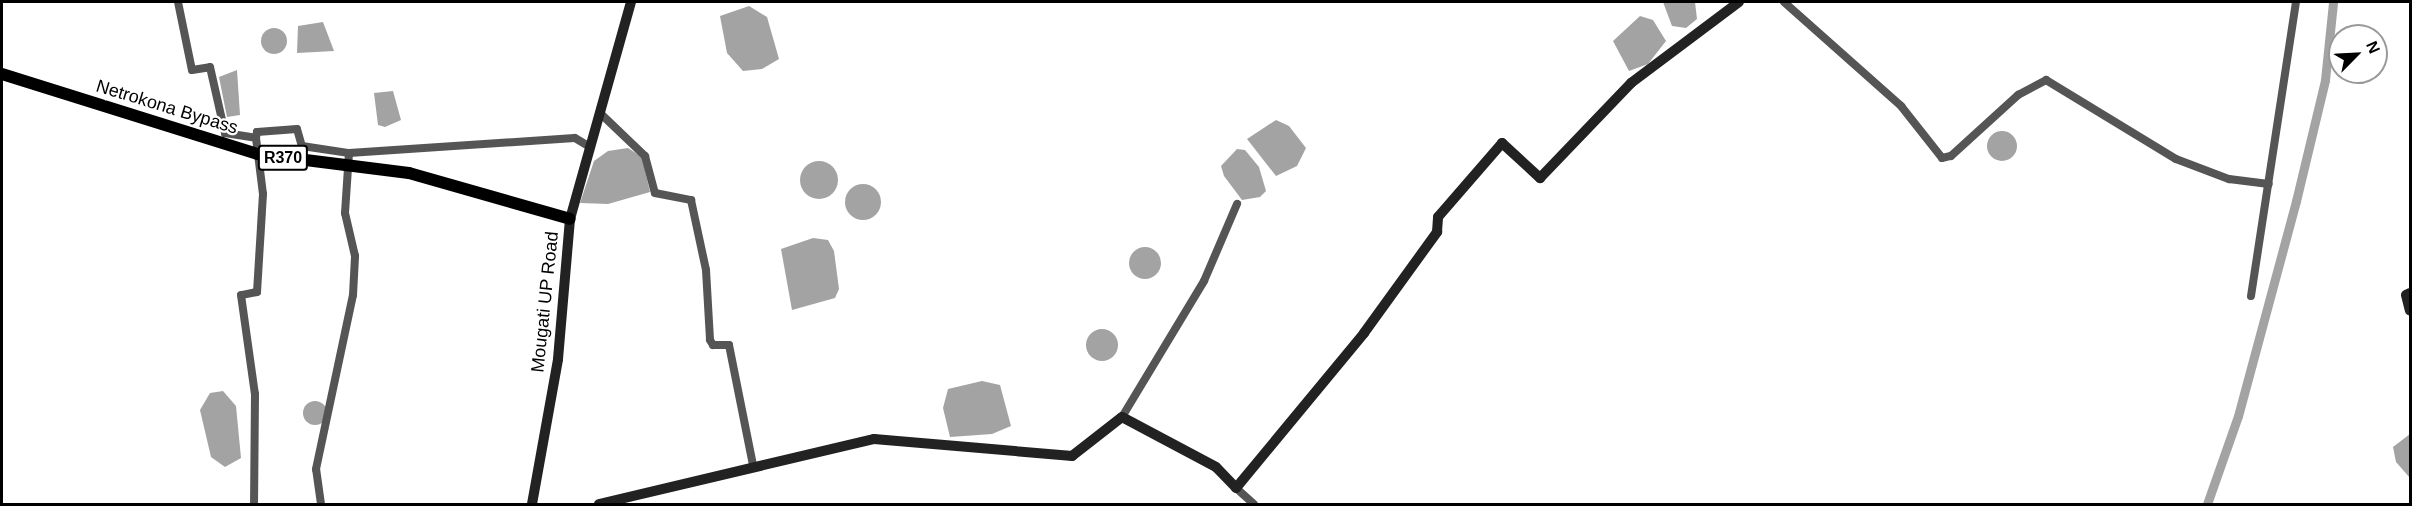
<!DOCTYPE html>
<html>
<head>
<meta charset="utf-8">
<style>
  body { margin:0 }
  #map { position:relative; width:2412px; height:506px; overflow:hidden; background:#fff; font-family:Helvetica,sans-serif }
  div>[style] { position:absolute }
  [style*='--x'] { left:calc(var(--x)*1px); top:calc(var(--y)*1px); width:calc(var(--w)*1px); rotate:calc(var(--a)*1deg) }
  .water>* { inset:0; background:#a3a3a3 }
  .round { border-radius:50% }
  .canal>* { height:9px; margin:-4.5px; padding:0 4.5px; transform-origin:4.5px; border-radius:4.5px; background:#a3a3a3 }
  .street>* { height:8px; margin:-4px; padding:0 4px; transform-origin:4px; border-radius:4px; background:#555 }
  .secondary>* { height:10px; margin:-5px; padding:0 5px; transform-origin:5px; border-radius:5px; background:#222 }
  .primary>* { height:12px; margin:-6px; padding:0 6px; transform-origin:6px; border-radius:6px; background:#000 }
  span { translate:-50% -50%; white-space:nowrap; text-align:center; line-height:1.15; -webkit-text-stroke:4.5px #fff; paint-order:stroke }
  .shield-label span { padding:2px 4px; background:#fff; border:2px solid; border-radius:4px; -webkit-text-stroke-width:0 }
  .shield-label { font-size:16px; color:#000; font-weight:700 }
  .street-label { font-size:18px; color:#000 }
  .frame { position:absolute; inset:0; border:3px solid #000; pointer-events:none }
  .north { position:absolute; left:2328px; top:24px; width:60px; height:60px; box-sizing:border-box; background:#fff; border:2px solid #999; border-radius:50%; rotate:66deg; font-size:16px; font-weight:700; line-height:24px; text-align:center; color:#000 }
  .north::after { content:''; display:block; margin:auto; width:21px; height:27px; background:#000; clip-path:polygon(50% 0,100% 100%,50% 72%,0 100%) }
</style>
</head>
<body>
<div id="map">
  <div class="water">
    <div style="clip-path:polygon(1663px 2px,1695px 2px,1697px 19px,1686px 28px,1672px 26px)"></div>
    <div style="clip-path:polygon(749px 6px,767px 17px,779px 59px,762px 69px,743px 71px,727px 53px,720px 16px)"></div>
    <div style="clip-path:polygon(1640px 16px,1653px 20px,1666px 41px,1648px 64px,1629px 71px,1613px 41px)"></div>
    <div style="clip-path:polygon(323px 22px,334px 51px,297px 53px,298px 26px)"></div>
    <div class="round" style="left:261px;top:28px;width:26px;height:26px"></div>
    <div style="clip-path:polygon(237px 70px,240px 115px,227px 117px,219px 77px)"></div>
    <div style="clip-path:polygon(393px 91px,401px 120px,385px 127px,378px 125px,374px 93px)"></div>
    <div style="clip-path:polygon(1276px 120px,1289px 126px,1306px 148px,1297px 166px,1276px 176px,1247px 139px)"></div>
    <div class="round" style="left:1987px;top:131px;width:30px;height:30px"></div>
    <div style="clip-path:polygon(628px 148px,642px 157px,650px 192px,608px 204px,580px 203px,594px 161px,608px 151px)"></div>
    <div style="clip-path:polygon(1237px 149px,1245px 150px,1259px 167px,1266px 191px,1260px 197px,1242px 200px,1224px 176px,1221px 166px)"></div>
    <div class="round" style="left:800px;top:161px;width:38px;height:38px"></div>
    <div class="round" style="left:845px;top:184px;width:36px;height:36px"></div>
    <div style="clip-path:polygon(813px 238px,828px 240px,834px 251px,839px 289px,835px 298px,792px 310px,781px 249px)"></div>
    <div class="round" style="left:1129px;top:247px;width:32px;height:32px"></div>
    <div class="round" style="left:1086px;top:329px;width:32px;height:32px"></div>
    <div style="clip-path:polygon(982px 381px,1000px 385px,1011px 426px,992px 434px,950px 437px,943px 408px,948px 389px)"></div>
    <div style="clip-path:polygon(223px 391px,236px 406px,241px 458px,225px 467px,211px 457px,200px 410px,210px 393px)"></div>
    <div class="round" style="left:303px;top:401px;width:24px;height:24px"></div>
    <div style="clip-path:polygon(2410px 434px,2410px 478px,2396px 462px,2393px 447px)"></div>
  </div>
  <div class="canal">
    <div style="--x:2207;--y:504;--w:93;--a:-70.6"></div>
    <div style="--x:2238;--y:416;--w:223;--a:-74.9"></div>
    <div style="--x:2296;--y:201;--w:124;--a:-76.5"></div>
    <div style="--x:2325;--y:80;--w:78;--a:-84.1"></div>
  </div>
  <div class="street">
    <div style="--x:178;--y:2;--w:69;--a:78.4"></div>
    <div style="--x:192;--y:70;--w:18;--a:-9"></div>
    <div style="--x:210;--y:67;--w:68;--a:77.2"></div>
    <div style="--x:225;--y:133;--w:31;--a:9"></div>
    <div style="--x:256;--y:138;--w:56;--a:82.9"></div>
    <div style="--x:263;--y:194;--w:98;--a:93.5"></div>
    <div style="--x:257;--y:292;--w:16;--a:169"></div>
    <div style="--x:241;--y:295;--w:100;--a:82"></div>
    <div style="--x:255;--y:394;--w:110;--a:90.5"></div>
    <div style="--x:1784;--y:2;--w:157;--a:41.6"></div>
    <div style="--x:1901;--y:106;--w:66;--a:51.7"></div>
    <div style="--x:1942;--y:158;--w:9;--a:-13"></div>
    <div style="--x:1951;--y:156;--w:91;--a:-42.3"></div>
    <div style="--x:2018;--y:95;--w:32;--a:-28"></div>
    <div style="--x:2046;--y:80;--w:152;--a:31.3"></div>
    <div style="--x:2176;--y:159;--w:57;--a:20.7"></div>
    <div style="--x:2229;--y:179;--w:40;--a:7.1"></div>
    <div style="--x:601;--y:114;--w:61;--a:43.7"></div>
    <div style="--x:645;--y:156;--w:38;--a:75"></div>
    <div style="--x:655;--y:193;--w:37;--a:11"></div>
    <div style="--x:691;--y:200;--w:72;--a:77.9"></div>
    <div style="--x:706;--y:270;--w:70;--a:86.7"></div>
    <div style="--x:710;--y:340;--w:6;--a:59"></div>
    <div style="--x:713;--y:345;--w:16;--a:0"></div>
    <div style="--x:729;--y:345;--w:122;--a:78.7"></div>
    <div style="--x:256;--y:138;--w:6;--a:-81"></div>
    <div style="--x:257;--y:132;--w:40;--a:-4.3"></div>
    <div style="--x:297;--y:129;--w:18;--a:74"></div>
    <div style="--x:302;--y:146;--w:48;--a:8.5"></div>
    <div style="--x:2251;--y:296;--w:297;--a:-81.3"></div>
    <div style="--x:1122;--y:417;--w:159;--a:-58.9"></div>
    <div style="--x:1204;--y:281;--w:84;--a:-66.8"></div>
    <div style="--x:1236;--y:488;--w:24;--a:42"></div>
    <div style="--x:321;--y:504;--w:35;--a:-98"></div>
    <div style="--x:316;--y:469;--w:178;--a:-78"></div>
    <div style="--x:353;--y:295;--w:39;--a:-87"></div>
    <div style="--x:355;--y:256;--w:44;--a:-103.1"></div>
    <div style="--x:345;--y:213;--w:60;--a:-86.2"></div>
    <div style="--x:349;--y:153;--w:226;--a:-3.8"></div>
    <div style="--x:575;--y:138;--w:17;--a:31"></div>
  </div>
  <div class="secondary">
    <div style="--x:2410;--y:293;--w:4;--a:153"></div>
    <div style="--x:2406;--y:295;--w:16;--a:76"></div>
    <div style="--x:532;--y:504;--w:147;--a:-79.8"></div>
    <div style="--x:558;--y:359;--w:141;--a:-85.1"></div>
    <div style="--x:570;--y:219;--w:225;--a:-74.3"></div>
    <div style="--x:599;--y:504;--w:283;--a:-13.3"></div>
    <div style="--x:874;--y:439;--w:199;--a:4.9"></div>
    <div style="--x:1072;--y:456;--w:63;--a:-38"></div>
    <div style="--x:1122;--y:417;--w:106;--a:28"></div>
    <div style="--x:1216;--y:467;--w:29;--a:46"></div>
    <div style="--x:1236;--y:488;--w:201;--a:-50.4"></div>
    <div style="--x:1364;--y:333;--w:125;--a:-54.1"></div>
    <div style="--x:1437;--y:232;--w:15;--a:-86"></div>
    <div style="--x:1438;--y:217;--w:98;--a:-49.1"></div>
    <div style="--x:1502;--y:143;--w:52;--a:42.6"></div>
    <div style="--x:1540;--y:178;--w:132;--a:-46.2"></div>
    <div style="--x:1631;--y:83;--w:135;--a:-36.9"></div>
  </div>
  <div class="primary">
    <div style="--x:2;--y:74;--w:268;--a:17.4"></div>
    <div style="--x:258;--y:154;--w:152;--a:7.2"></div>
    <div style="--x:409;--y:173;--w:167;--a:15.9"></div>
  </div>
  <div class="shield-label">
    <span style="left:283px;top:158px">R370</span>
  </div>
  <div class="street-label">
    <span style="left:167px;top:107px;rotate:17deg">Netrokona Bypass</span>
    <span style="left:545px;top:302px;rotate:-84deg">Mougati UP Road</span>
  </div>
  <div class="frame"></div>
  <div class="north">N</div>
</div>
</body>
</html>
